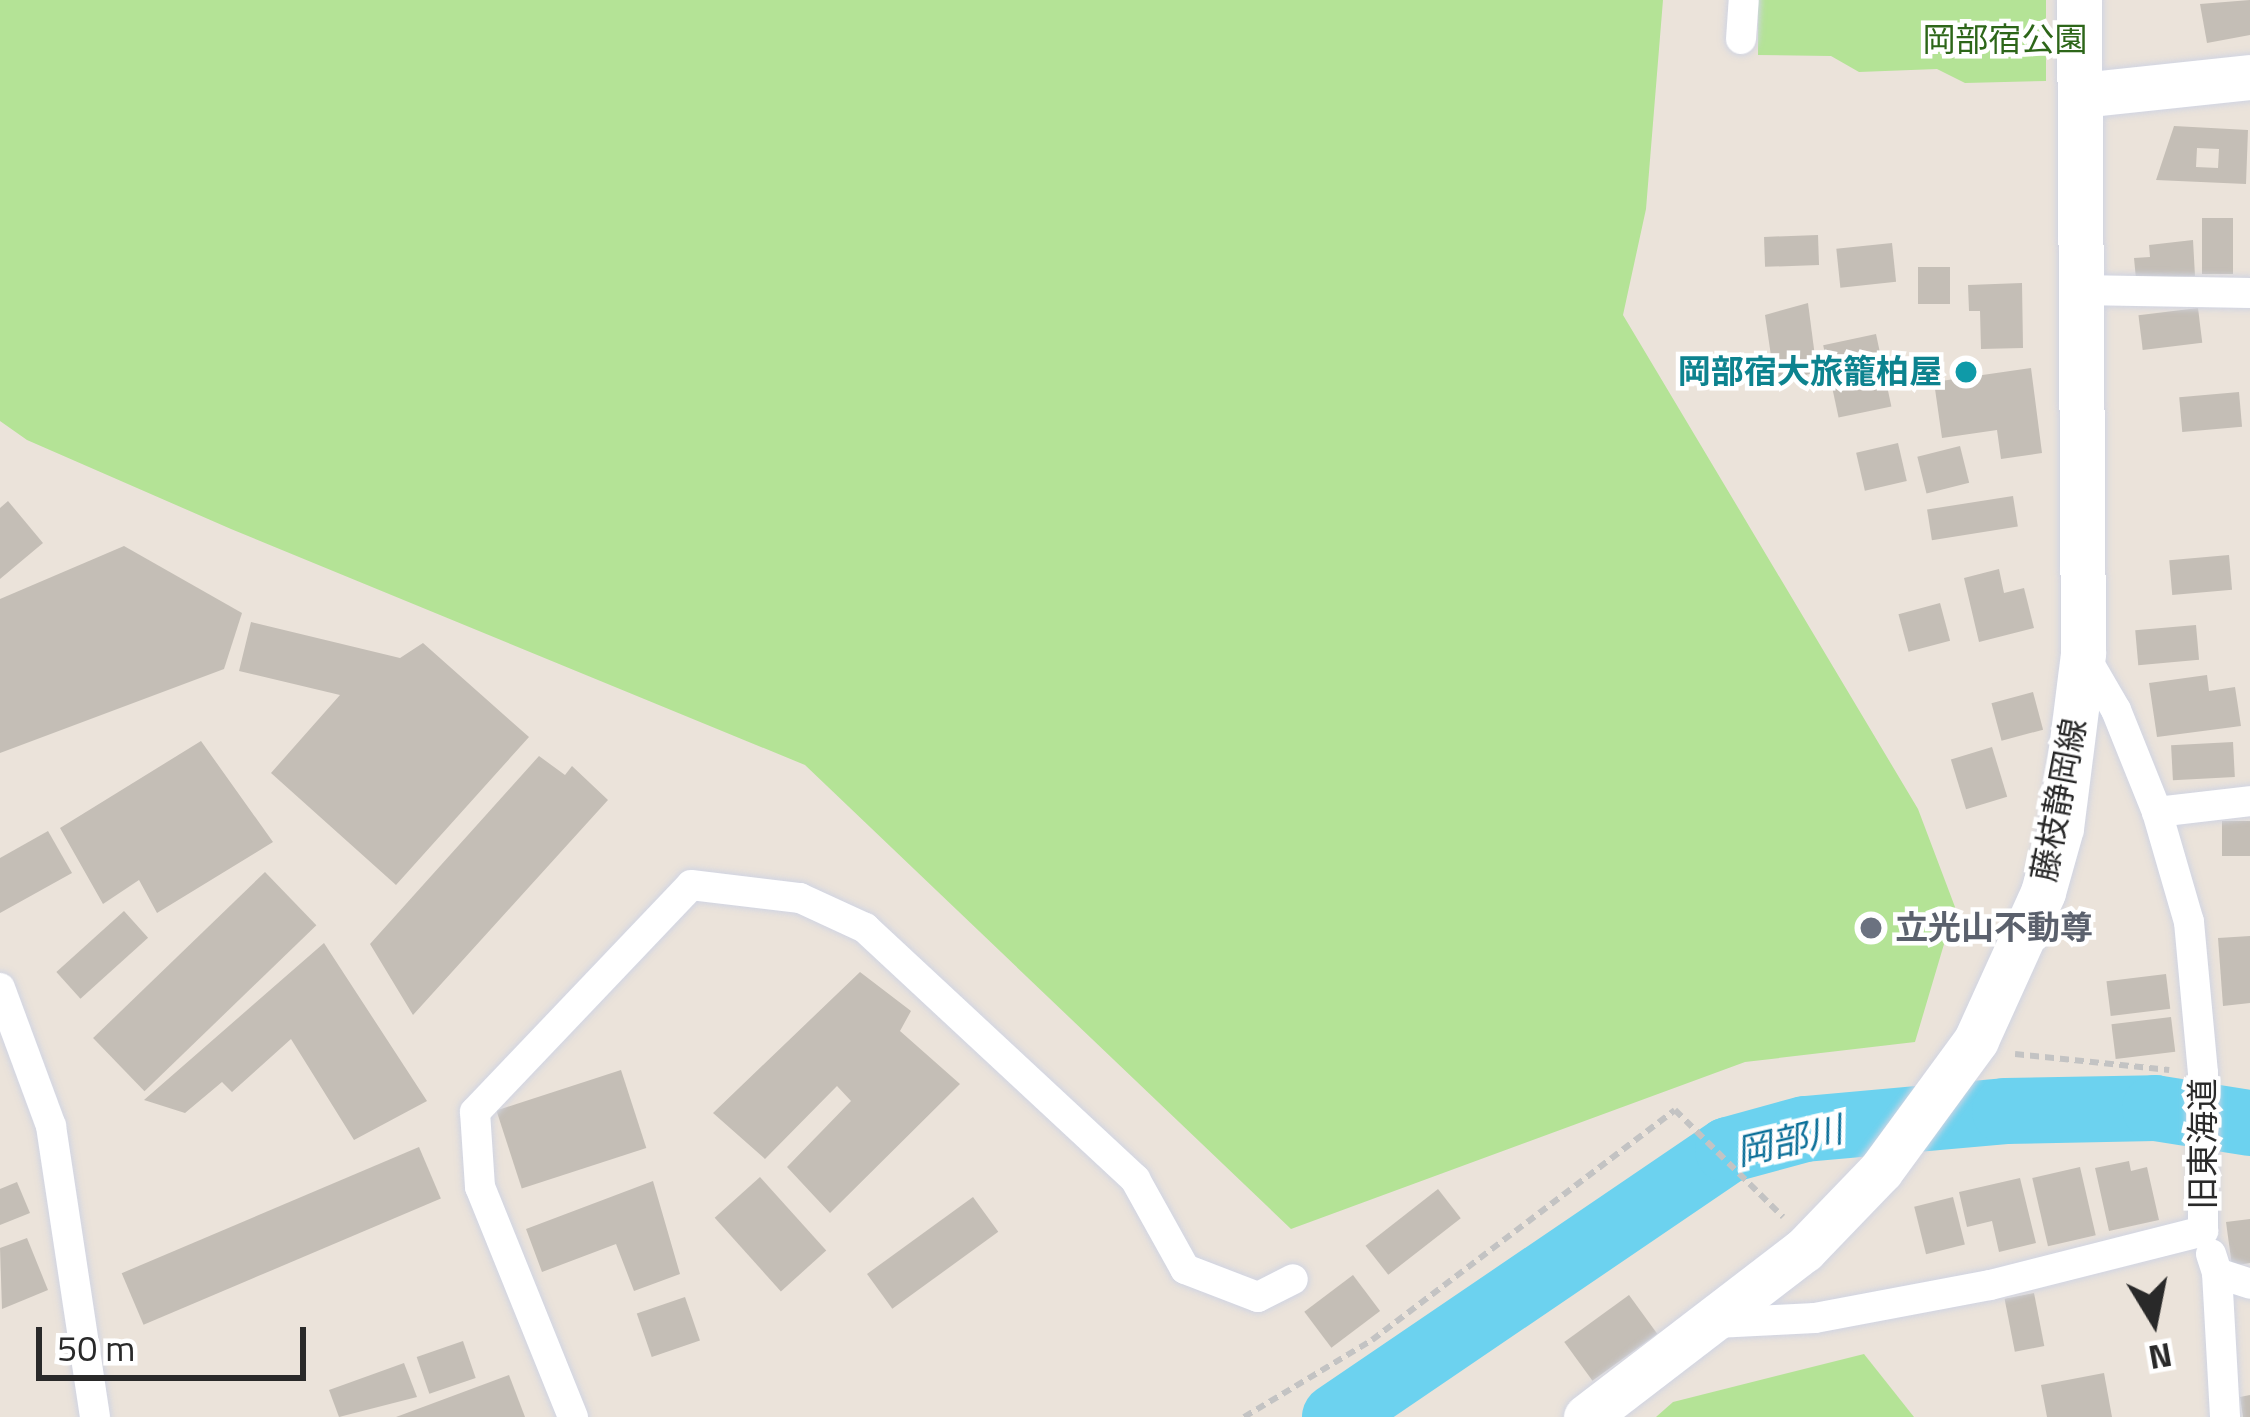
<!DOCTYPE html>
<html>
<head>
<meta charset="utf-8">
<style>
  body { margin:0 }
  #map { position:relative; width:2250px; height:1417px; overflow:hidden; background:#ebe3da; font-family:"Titillium Web","Noto Sans JP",sans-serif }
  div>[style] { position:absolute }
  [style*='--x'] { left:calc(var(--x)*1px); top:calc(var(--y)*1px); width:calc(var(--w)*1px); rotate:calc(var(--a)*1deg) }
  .green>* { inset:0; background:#b4e396 }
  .river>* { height:66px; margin:-33px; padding:0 33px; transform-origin:33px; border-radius:33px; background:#6cd2ef }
  .building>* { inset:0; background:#c4beb6; transform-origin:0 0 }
  .path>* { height:6px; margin-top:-3px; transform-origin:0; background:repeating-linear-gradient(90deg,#c3c3c3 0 9px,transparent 0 15px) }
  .roads { filter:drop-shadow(0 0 3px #d0d4e2) drop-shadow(0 0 3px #d0d4e2) }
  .minor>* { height:30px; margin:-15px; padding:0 15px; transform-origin:15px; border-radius:15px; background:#fff }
  .secondary>* { height:45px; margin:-22.5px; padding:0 22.5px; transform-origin:22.5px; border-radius:22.5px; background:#fff }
  .dots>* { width:33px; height:33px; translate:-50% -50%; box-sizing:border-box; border:6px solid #fff; border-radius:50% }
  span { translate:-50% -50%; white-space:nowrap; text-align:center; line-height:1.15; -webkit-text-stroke:9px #fff; paint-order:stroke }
  .park-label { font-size:33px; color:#2d6619 }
  .culture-label { font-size:33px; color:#0d838f; font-weight:700 }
  .right { translate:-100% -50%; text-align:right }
  .street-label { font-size:33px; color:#292929 }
  .worship-label { font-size:33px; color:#5b616d; font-weight:700 }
  .left { translate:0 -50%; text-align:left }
  .water-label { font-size:36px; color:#0d7099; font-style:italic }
  .north { position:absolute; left:2094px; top:1261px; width:120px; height:120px; -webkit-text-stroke:9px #fff; paint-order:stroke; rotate:170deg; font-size:33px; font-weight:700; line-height:48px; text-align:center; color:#292929 }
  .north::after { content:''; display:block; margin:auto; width:42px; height:54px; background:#292929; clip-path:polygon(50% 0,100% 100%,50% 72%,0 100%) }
  .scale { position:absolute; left:36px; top:1327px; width:270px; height:54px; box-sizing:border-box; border:6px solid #292929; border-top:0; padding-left:15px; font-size:36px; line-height:42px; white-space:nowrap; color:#292929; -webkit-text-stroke:9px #fff; paint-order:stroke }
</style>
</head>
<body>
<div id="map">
  <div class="green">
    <div style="clip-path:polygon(0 0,1663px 0,1646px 209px,1623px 315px,1918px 809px,1955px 907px,1915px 1042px,1745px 1062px,1291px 1229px,805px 765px,231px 529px,27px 440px,0 421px)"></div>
    <div style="clip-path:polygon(1758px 0,2046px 0,2046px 81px,1965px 83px,1937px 69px,1859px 72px,1831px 56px,1758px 55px)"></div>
    <div style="clip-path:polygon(1864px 1354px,1914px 1417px,1656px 1417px,1673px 1402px)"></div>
  </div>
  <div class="river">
    <div style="--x:1335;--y:1417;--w:475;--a:-34.2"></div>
    <div style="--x:1728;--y:1150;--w:80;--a:-15.3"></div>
    <div style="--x:1805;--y:1129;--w:201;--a:-5.1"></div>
    <div style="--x:2005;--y:1111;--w:150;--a:-1.1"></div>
    <div style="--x:2155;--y:1108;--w:96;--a:9"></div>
  </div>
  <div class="building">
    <div style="clip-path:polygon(2250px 0,2250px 35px,2207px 43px,2200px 4px)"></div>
    <div style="clip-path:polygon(evenodd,2174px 126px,2248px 130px,2246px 184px,2156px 180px,2174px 126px,2197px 148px,2219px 149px,2218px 168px,2196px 167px,2197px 148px)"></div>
    <div style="left:2202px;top:218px;width:31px;height:56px"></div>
    <div style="left:1818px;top:235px;width:30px;height:54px;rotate:88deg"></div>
    <div style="clip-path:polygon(2193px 240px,2195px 276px,2136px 279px,2134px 258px,2150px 257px,2149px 245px)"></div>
    <div style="left:1892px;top:243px;width:39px;height:56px;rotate:84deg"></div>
    <div style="left:1918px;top:267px;width:32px;height:37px"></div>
    <div style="clip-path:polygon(2022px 283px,2023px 348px,1981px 349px,1980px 311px,1969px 311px,1968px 285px)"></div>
    <div style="clip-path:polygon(1808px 303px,1817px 372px,1775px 383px,1765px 315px)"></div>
    <div style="left:2198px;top:308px;width:35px;height:60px;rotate:83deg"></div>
    <div style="left:1876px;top:334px;width:74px;height:54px;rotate:78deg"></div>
    <div style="clip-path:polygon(2031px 368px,2042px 453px,2001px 459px,1997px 430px,1942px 438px,1934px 382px)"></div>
    <div style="left:2239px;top:392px;width:35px;height:60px;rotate:85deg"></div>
    <div style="left:1898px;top:443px;width:39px;height:43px;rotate:77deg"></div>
    <div style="left:1960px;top:446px;width:38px;height:44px;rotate:76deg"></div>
    <div style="left:2013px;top:496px;width:31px;height:87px;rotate:81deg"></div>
    <div style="clip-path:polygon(8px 501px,43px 543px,0 579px,0 508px)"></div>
    <div style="clip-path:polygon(124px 546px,242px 613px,224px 669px,0 753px,0 599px)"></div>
    <div style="left:2229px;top:555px;width:35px;height:60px;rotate:85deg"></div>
    <div style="clip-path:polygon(1999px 569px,2004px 593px,2024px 588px,2034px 628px,1979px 642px,1964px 578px)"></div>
    <div style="left:1940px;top:603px;width:39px;height:43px;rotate:75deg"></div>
    <div style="clip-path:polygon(251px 622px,400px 658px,423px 643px,529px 737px,396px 885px,271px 773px,340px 695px,239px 671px)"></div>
    <div style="left:2196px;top:625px;width:35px;height:61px;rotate:85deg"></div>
    <div style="clip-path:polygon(2207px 675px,2209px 691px,2235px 687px,2241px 726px,2157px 737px,2149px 683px)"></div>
    <div style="left:2033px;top:692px;width:39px;height:43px;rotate:75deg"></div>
    <div style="clip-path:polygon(201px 741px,273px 842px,157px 913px,139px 880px,103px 904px,60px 828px)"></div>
    <div style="left:2233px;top:742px;width:35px;height:62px;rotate:87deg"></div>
    <div style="left:1992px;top:747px;width:52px;height:43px;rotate:73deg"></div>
    <div style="clip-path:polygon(539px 756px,565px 775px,572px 766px,608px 800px,413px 1015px,370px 944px)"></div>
    <div style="left:2250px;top:821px;width:35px;height:28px;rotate:90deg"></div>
    <div style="clip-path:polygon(48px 831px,72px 873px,0 913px,0 858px)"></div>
    <div style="left:265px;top:872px;width:74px;height:239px;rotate:46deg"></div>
    <div style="left:124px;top:911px;width:36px;height:91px;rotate:48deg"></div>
    <div style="clip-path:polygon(2250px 936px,2250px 1003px,2223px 1006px,2218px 938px)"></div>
    <div style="clip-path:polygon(324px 943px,427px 1101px,354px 1140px,291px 1039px,232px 1092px,222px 1082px,185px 1113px,144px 1100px)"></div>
    <div style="clip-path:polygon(860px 972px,911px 1011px,900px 1031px,960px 1084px,830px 1213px,787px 1167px,851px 1101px,837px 1086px,765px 1159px,713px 1113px)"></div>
    <div style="left:2166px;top:974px;width:35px;height:60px;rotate:83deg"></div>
    <div style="left:2171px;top:1017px;width:35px;height:60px;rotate:83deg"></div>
    <div style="left:621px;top:1070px;width:82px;height:131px;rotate:72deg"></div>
    <div style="left:419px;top:1147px;width:56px;height:323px;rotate:67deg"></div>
    <div style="clip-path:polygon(2129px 1161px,2131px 1171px,2147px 1167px,2159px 1220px,2109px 1231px,2095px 1168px)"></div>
    <div style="left:2080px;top:1167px;width:70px;height:49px;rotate:77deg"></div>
    <div style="left:760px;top:1177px;width:99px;height:61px;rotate:48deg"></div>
    <div style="clip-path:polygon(2020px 1178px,2036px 1243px,1999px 1252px,1992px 1221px,1967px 1227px,1959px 1192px)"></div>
    <div style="clip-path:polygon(653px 1181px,680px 1274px,634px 1291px,616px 1244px,542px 1272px,526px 1229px)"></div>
    <div style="clip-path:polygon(17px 1182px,30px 1213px,0 1225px,0 1189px)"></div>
    <div style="left:1438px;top:1189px;width:37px;height:92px;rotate:52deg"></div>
    <div style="left:973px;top:1197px;width:43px;height:131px;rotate:54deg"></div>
    <div style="left:1953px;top:1197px;width:49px;height:40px;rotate:76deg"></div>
    <div style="clip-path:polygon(2250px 1219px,2250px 1263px,2232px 1266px,2226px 1222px)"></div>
    <div style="clip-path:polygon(27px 1238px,48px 1290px,2px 1309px,0 1248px)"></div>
    <div style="left:1353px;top:1275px;width:45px;height:61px;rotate:53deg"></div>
    <div style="left:2034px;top:1293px;width:54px;height:30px;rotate:79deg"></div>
    <div style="left:1629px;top:1295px;width:48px;height:80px;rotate:54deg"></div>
    <div style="left:685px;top:1297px;width:46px;height:51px;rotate:71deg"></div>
    <div style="left:463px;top:1341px;width:39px;height:49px;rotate:71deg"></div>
    <div style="clip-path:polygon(404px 1363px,417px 1397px,339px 1417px,329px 1390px)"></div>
    <div style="clip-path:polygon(2104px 1373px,2112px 1417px,2047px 1417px,2041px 1385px)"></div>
    <div style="clip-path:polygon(509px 1375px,525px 1417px,396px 1417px)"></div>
    <div style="clip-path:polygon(2250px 1395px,2250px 1417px,2243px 1417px,2240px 1397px)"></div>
  </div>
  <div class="path">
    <div style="--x:2015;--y:1054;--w:155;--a:5.9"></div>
    <div style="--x:1244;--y:1417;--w:149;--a:-31"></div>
    <div style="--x:1372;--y:1340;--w:380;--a:-37.2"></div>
    <div style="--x:1675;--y:1110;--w:152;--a:44.7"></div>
  </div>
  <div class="roads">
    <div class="minor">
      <div style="--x:1741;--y:39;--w:39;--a:-86"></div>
      <div style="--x:2080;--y:290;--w:170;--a:1"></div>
      <div style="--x:2157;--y:812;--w:94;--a:-6.7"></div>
      <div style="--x:0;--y:988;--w:147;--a:69.7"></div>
      <div style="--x:51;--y:1126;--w:294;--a:81.4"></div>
      <div style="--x:2211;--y:1254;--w:20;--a:72"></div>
      <div style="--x:2217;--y:1273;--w:35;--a:18"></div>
      <div style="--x:2217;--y:1273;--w:144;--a:86.8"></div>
      <div style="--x:1716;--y:1323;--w:99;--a:-2.9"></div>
      <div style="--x:1815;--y:1318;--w:178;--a:-10.7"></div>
      <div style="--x:1990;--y:1285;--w:220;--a:-14.2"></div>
      <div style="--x:2203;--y:1231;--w:158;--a:-90"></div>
      <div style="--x:2203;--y:1073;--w:152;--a:-95.3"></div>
      <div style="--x:2189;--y:922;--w:115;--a:-106.2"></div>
      <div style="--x:2157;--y:812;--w:110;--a:-111.9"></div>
      <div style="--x:2116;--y:710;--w:66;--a:-120.1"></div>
      <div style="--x:573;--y:1417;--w:248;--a:-112"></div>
      <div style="--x:480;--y:1187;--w:75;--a:-93.8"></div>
      <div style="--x:475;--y:1112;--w:313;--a:-46.4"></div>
      <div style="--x:691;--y:885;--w:110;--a:6.8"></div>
      <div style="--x:800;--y:898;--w:72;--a:24.8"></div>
      <div style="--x:865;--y:928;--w:369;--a:42.9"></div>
      <div style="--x:1135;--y:1179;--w:103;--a:60.9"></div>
      <div style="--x:1185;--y:1269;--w:78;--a:21"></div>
      <div style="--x:1258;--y:1297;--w:39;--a:-27"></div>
    </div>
    <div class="secondary">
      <div style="--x:2081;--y:95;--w:170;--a:-6.1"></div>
      <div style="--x:1586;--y:1417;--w:275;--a:-37.5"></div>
      <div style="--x:1804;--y:1250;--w:111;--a:-46.1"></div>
      <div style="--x:1881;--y:1170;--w:161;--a:-53.8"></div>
      <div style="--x:1976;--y:1040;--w:162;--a:-65.6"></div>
      <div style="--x:2043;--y:892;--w:66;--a:-74.3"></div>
      <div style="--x:2061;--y:828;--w:176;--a:-82.8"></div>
      <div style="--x:2083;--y:653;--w:653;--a:-90.35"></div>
    </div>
  </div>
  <div class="dots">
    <div style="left:1966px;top:372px;background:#0f9aa8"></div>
    <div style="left:1871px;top:928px;background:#6b7280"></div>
  </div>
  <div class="park-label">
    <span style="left:2005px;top:40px">岡部宿公園</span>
  </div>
  <div class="culture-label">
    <span class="right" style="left:1942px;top:372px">岡部宿大旅籠柏屋</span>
  </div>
  <div class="street-label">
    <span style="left:2059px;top:800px;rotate:-79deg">藤枝静岡線</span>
    <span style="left:2203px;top:1144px;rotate:-90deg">旧東海道</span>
  </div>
  <div class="worship-label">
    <span class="left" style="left:1895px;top:928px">立光山不動尊</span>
  </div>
  <div class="water-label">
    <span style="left:1789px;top:1140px;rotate:-13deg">岡部川</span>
  </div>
  <div class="north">N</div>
  <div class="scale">50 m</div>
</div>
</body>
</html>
